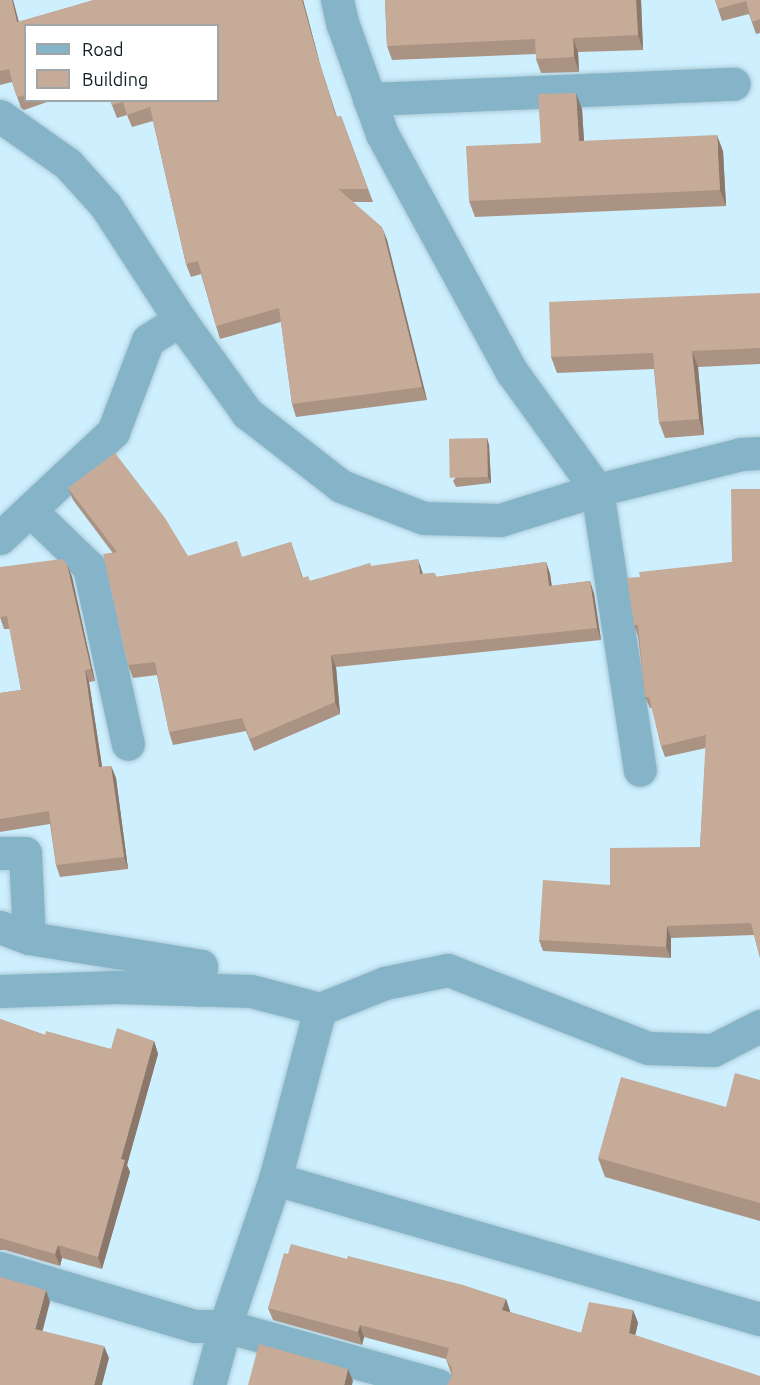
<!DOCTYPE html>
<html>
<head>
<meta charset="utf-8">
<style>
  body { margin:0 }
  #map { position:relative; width:760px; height:1385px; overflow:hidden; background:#cdeffe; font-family:Ubuntu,sans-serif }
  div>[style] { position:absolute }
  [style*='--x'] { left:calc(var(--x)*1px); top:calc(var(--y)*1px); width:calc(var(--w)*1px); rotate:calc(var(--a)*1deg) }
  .roads { filter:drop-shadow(0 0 2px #abcad7) drop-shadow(0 0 2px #abcad7) }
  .minor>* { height:33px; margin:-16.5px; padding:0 16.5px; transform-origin:16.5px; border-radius:16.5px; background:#85b3c8 }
  .wall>* { inset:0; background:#aa9383 }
  .shaded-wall>* { inset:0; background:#8b786a }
  .building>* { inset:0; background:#c6ab98; transform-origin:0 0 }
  span { translate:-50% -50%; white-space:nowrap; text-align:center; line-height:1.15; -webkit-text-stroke:6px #fff; paint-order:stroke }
  .legend { position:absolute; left:24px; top:24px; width:195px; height:78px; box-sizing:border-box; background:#fff; border:2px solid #a0a5a7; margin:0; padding:8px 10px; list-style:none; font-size:18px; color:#121f24 }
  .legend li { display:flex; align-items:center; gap:12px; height:30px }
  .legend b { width:30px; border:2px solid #a0a5a7 }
</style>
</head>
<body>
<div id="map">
  <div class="roads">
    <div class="minor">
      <div style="--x:337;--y:0;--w:26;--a:77"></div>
      <div style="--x:343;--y:25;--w:116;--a:70.3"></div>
      <div style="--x:382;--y:134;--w:271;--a:61.4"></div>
      <div style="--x:512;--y:372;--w:145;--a:54.2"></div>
      <div style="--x:597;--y:490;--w:283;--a:81.3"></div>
      <div style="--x:369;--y:99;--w:365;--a:-2.4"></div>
      <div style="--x:0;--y:116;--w:83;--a:35.2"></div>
      <div style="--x:68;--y:164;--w:57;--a:47.9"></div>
      <div style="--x:106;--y:206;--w:136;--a:57"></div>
      <div style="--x:180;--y:320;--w:115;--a:54.2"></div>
      <div style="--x:247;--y:413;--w:119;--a:37.8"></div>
      <div style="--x:341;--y:486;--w:89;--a:21.1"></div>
      <div style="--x:424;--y:518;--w:76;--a:1.5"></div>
      <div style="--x:500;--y:520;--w:102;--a:-17.2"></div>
      <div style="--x:597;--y:490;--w:148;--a:-14"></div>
      <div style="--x:741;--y:454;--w:19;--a:-3"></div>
      <div style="--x:30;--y:510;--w:82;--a:44"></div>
      <div style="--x:89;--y:567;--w:181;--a:77.6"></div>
      <div style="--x:0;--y:538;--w:155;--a:-43.2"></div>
      <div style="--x:113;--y:432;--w:98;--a:-69.2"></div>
      <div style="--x:148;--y:340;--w:38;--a:-32"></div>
      <div style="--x:0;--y:853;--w:25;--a:0"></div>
      <div style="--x:25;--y:853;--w:85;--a:87.3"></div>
      <div style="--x:0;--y:927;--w:31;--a:21"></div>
      <div style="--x:29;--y:938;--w:174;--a:9.2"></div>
      <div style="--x:201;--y:966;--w:24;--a:95"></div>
      <div style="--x:0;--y:991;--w:116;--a:-2"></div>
      <div style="--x:116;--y:987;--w:135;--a:1.7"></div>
      <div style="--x:251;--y:991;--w:71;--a:14.6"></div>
      <div style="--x:275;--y:1179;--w:176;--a:-75.2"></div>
      <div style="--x:320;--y:1009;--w:70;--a:-21.8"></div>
      <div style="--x:385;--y:983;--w:64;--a:-11.7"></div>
      <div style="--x:448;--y:970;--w:215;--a:21.3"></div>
      <div style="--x:648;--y:1048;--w:65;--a:1.8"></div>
      <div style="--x:713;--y:1050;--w:53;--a:-27.1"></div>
      <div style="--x:0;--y:1268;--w:203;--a:16.6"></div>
      <div style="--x:195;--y:1326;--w:30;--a:0"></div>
      <div style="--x:225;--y:1326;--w:221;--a:15.5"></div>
      <div style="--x:209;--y:1385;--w:61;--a:-74.8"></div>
      <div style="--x:225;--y:1326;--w:155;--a:-71.2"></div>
      <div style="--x:275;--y:1179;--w:505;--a:16.1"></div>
    </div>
  </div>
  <div class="wall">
    <div style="clip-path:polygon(0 0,13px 0,19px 22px,94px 0,303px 0,320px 64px,337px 117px,341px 116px,373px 202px,353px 202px,387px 240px,427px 400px,296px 417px,292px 404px,281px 322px,220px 339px,216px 326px,201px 274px,191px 277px,186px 264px,153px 121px,132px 127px,127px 115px,117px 118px,110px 100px,218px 100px,26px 26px,26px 100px,53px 100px,24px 110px,21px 108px,12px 82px,0 85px)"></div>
    <div style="clip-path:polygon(385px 0,641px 0,643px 50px,578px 52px,579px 72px,541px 73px,536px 59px,536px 54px,392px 60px,387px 46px)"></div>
    <div style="clip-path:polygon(715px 0,760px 0,760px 33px,756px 34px,749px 14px,722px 21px)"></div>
    <div style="clip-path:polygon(582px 109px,584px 141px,723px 151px,726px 206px,475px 217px,469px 201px)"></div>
    <div style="clip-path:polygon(760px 293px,760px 364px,698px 367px,704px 435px,665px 438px,659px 422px,654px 369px,557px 373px,551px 357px)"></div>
    <div style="clip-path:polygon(487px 438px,489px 445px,491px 483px,456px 487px,453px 481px)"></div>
    <div style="clip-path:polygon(68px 488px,188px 556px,243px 557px,291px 542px,303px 578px,310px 581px,371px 566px,422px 571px,423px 574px,435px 573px,436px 577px,546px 562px,550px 574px,552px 586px,590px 581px,594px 594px,601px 640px,336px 667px,340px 714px,254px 751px,246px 731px,173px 745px,169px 732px,157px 675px,133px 678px,128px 665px,112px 552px,73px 500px)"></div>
    <div style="clip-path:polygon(760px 489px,760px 958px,754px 935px,671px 938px,671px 958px,543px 951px,539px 940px,610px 885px,700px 847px,706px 748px,665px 757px,661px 746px,652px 708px,650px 708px,645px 697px,638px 636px,634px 625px,640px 577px,732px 562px)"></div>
    <div style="clip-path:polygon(67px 564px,72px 577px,95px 681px,89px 682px,102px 767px,111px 766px,116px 778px,128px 869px,60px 877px,56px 865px,50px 824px,0 832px,0 693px,21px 690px,10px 629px,4px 629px,0 617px)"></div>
    <div style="clip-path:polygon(0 1019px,45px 1035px,111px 1049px,154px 1041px,158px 1054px,127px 1165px,130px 1172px,102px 1269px,62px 1258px,60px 1266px,5px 1250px,0 1250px)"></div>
    <div style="clip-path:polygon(760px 1080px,760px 1221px,605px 1177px,598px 1158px,726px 1107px)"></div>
    <div style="clip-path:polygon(288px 1254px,347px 1259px,506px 1299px,510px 1312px,581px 1333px,633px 1310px,638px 1323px,635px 1335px,451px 1378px,451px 1373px,446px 1359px,364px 1337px,362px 1345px,273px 1320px,268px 1308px)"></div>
  </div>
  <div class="shaded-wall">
    <div style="clip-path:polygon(12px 0,13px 0,22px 35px,17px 22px)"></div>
    <div style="clip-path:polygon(302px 0,303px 0,320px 64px,341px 130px,316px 51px)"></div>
    <div style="clip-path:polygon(636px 0,641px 0,643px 50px,638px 35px)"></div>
    <div style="clip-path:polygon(573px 38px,578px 52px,579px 72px,574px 57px)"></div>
    <div style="clip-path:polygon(576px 93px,582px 109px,585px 157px,579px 141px)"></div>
    <div style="clip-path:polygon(717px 135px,723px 151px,726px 206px,720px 190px)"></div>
    <div style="clip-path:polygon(382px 227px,387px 240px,427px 400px,422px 387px)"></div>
    <div style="clip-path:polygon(692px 351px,698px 367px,704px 435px,699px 419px)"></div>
    <div style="clip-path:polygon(487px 438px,489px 445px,491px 483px,488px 477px)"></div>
    <div style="clip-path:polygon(418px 559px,422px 571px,424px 586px,420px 574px)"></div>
    <div style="clip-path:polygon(546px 562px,550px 574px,553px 598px,549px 586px)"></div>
    <div style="clip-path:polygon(67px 564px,72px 577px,95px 681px,91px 669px)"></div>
    <div style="clip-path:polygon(590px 581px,594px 594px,601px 640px,597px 628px)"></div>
    <div style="clip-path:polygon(331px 655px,336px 667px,340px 714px,335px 702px)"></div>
    <div style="clip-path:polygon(85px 670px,89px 682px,104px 779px,99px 767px)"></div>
    <div style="clip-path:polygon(111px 766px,116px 778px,128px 869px,124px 857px)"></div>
    <div style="clip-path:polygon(667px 926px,671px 938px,671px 958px,666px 947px)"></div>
    <div style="clip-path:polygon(154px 1041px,158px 1054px,127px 1165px,130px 1172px,102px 1269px,98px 1257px,121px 1159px)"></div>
    <div style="clip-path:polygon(58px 1245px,62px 1258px,60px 1266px,55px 1254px)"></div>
    <div style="clip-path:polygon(46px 1290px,50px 1302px,40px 1341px,35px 1329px)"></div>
    <div style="clip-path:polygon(506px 1299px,510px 1311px,507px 1322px,502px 1310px)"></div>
    <div style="clip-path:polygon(633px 1310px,638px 1323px,633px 1345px,629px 1333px)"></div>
    <div style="clip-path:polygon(360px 1325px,364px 1337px,362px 1345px,358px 1332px)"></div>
    <div style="clip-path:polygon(104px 1346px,109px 1358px,102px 1385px,94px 1385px)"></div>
    <div style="clip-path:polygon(348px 1369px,353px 1381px,352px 1385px,344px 1385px)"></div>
  </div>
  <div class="building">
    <div style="clip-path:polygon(0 0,12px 0,17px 22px,94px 0,302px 0,316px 51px,336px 117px,341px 116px,368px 189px,338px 189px,382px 227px,422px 387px,292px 404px,279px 308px,216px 326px,198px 261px,186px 264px,150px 107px,127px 115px,123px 102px,112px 105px,110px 100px,218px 100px,218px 26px,26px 26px,26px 95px,19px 97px,16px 95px,9px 69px,0 71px)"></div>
    <div style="clip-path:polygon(385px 0,636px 0,638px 35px,573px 38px,574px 57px,536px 59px,535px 39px,387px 46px)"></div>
    <div style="clip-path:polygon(715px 0,760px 0,760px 19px,752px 22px,746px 1px,718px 9px)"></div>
    <div style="clip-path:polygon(576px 93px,579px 141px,717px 135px,720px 190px,469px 201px,466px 146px,541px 143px,538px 94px)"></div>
    <div style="clip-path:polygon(760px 293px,760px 348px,692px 351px,699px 419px,659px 422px,653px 353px,551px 357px,549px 302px)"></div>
    <div style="left:487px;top:438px;width:39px;height:38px;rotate:89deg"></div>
    <div style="clip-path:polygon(115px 453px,165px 518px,188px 556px,237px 541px,242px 557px,291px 542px,302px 578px,308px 576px,310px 581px,370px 563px,371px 566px,418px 559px,420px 574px,435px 573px,435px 577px,546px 562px,549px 586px,590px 581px,597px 628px,331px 655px,335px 702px,250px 739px,242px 718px,169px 732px,155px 662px,128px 665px,103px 554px,117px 552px,68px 488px)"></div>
    <div style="clip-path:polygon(731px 489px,760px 489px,760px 954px,759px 954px,751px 923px,667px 926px,666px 947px,539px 940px,543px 880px,610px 885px,610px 848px,700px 847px,706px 735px,661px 746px,649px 697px,645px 697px,638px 625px,634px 625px,627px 578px,640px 577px,639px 572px,732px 562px)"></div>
    <div style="clip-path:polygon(62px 559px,67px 564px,91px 669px,85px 670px,99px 767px,111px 766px,124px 857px,56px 865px,49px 811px,0 819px,0 693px,21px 690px,7px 616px,0 617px,0 567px)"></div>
    <div style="clip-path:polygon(0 1019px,45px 1035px,46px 1031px,111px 1049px,117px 1028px,154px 1041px,121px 1159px,125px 1160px,98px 1257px,58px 1245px,55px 1254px,0 1238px)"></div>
    <div style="clip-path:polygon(735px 1073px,760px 1080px,760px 1203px,598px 1158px,621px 1077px,726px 1107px)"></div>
    <div style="clip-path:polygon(291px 1244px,347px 1259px,348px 1256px,463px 1285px,506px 1299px,502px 1310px,581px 1333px,589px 1302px,633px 1310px,629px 1333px,760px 1376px,760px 1385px,447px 1385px,451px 1378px,452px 1368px,446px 1359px,449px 1348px,360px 1325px,358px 1332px,268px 1308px,284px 1253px,288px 1254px)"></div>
    <div style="clip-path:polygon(0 1277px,46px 1290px,35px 1329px,104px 1346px,94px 1385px,0 1385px)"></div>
    <div style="clip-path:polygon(259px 1344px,348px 1369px,344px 1385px,248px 1385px)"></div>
  </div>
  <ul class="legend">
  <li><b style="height:8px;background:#85b3c8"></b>Road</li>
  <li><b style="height:16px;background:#c6ab98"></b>Building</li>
  </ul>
</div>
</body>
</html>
